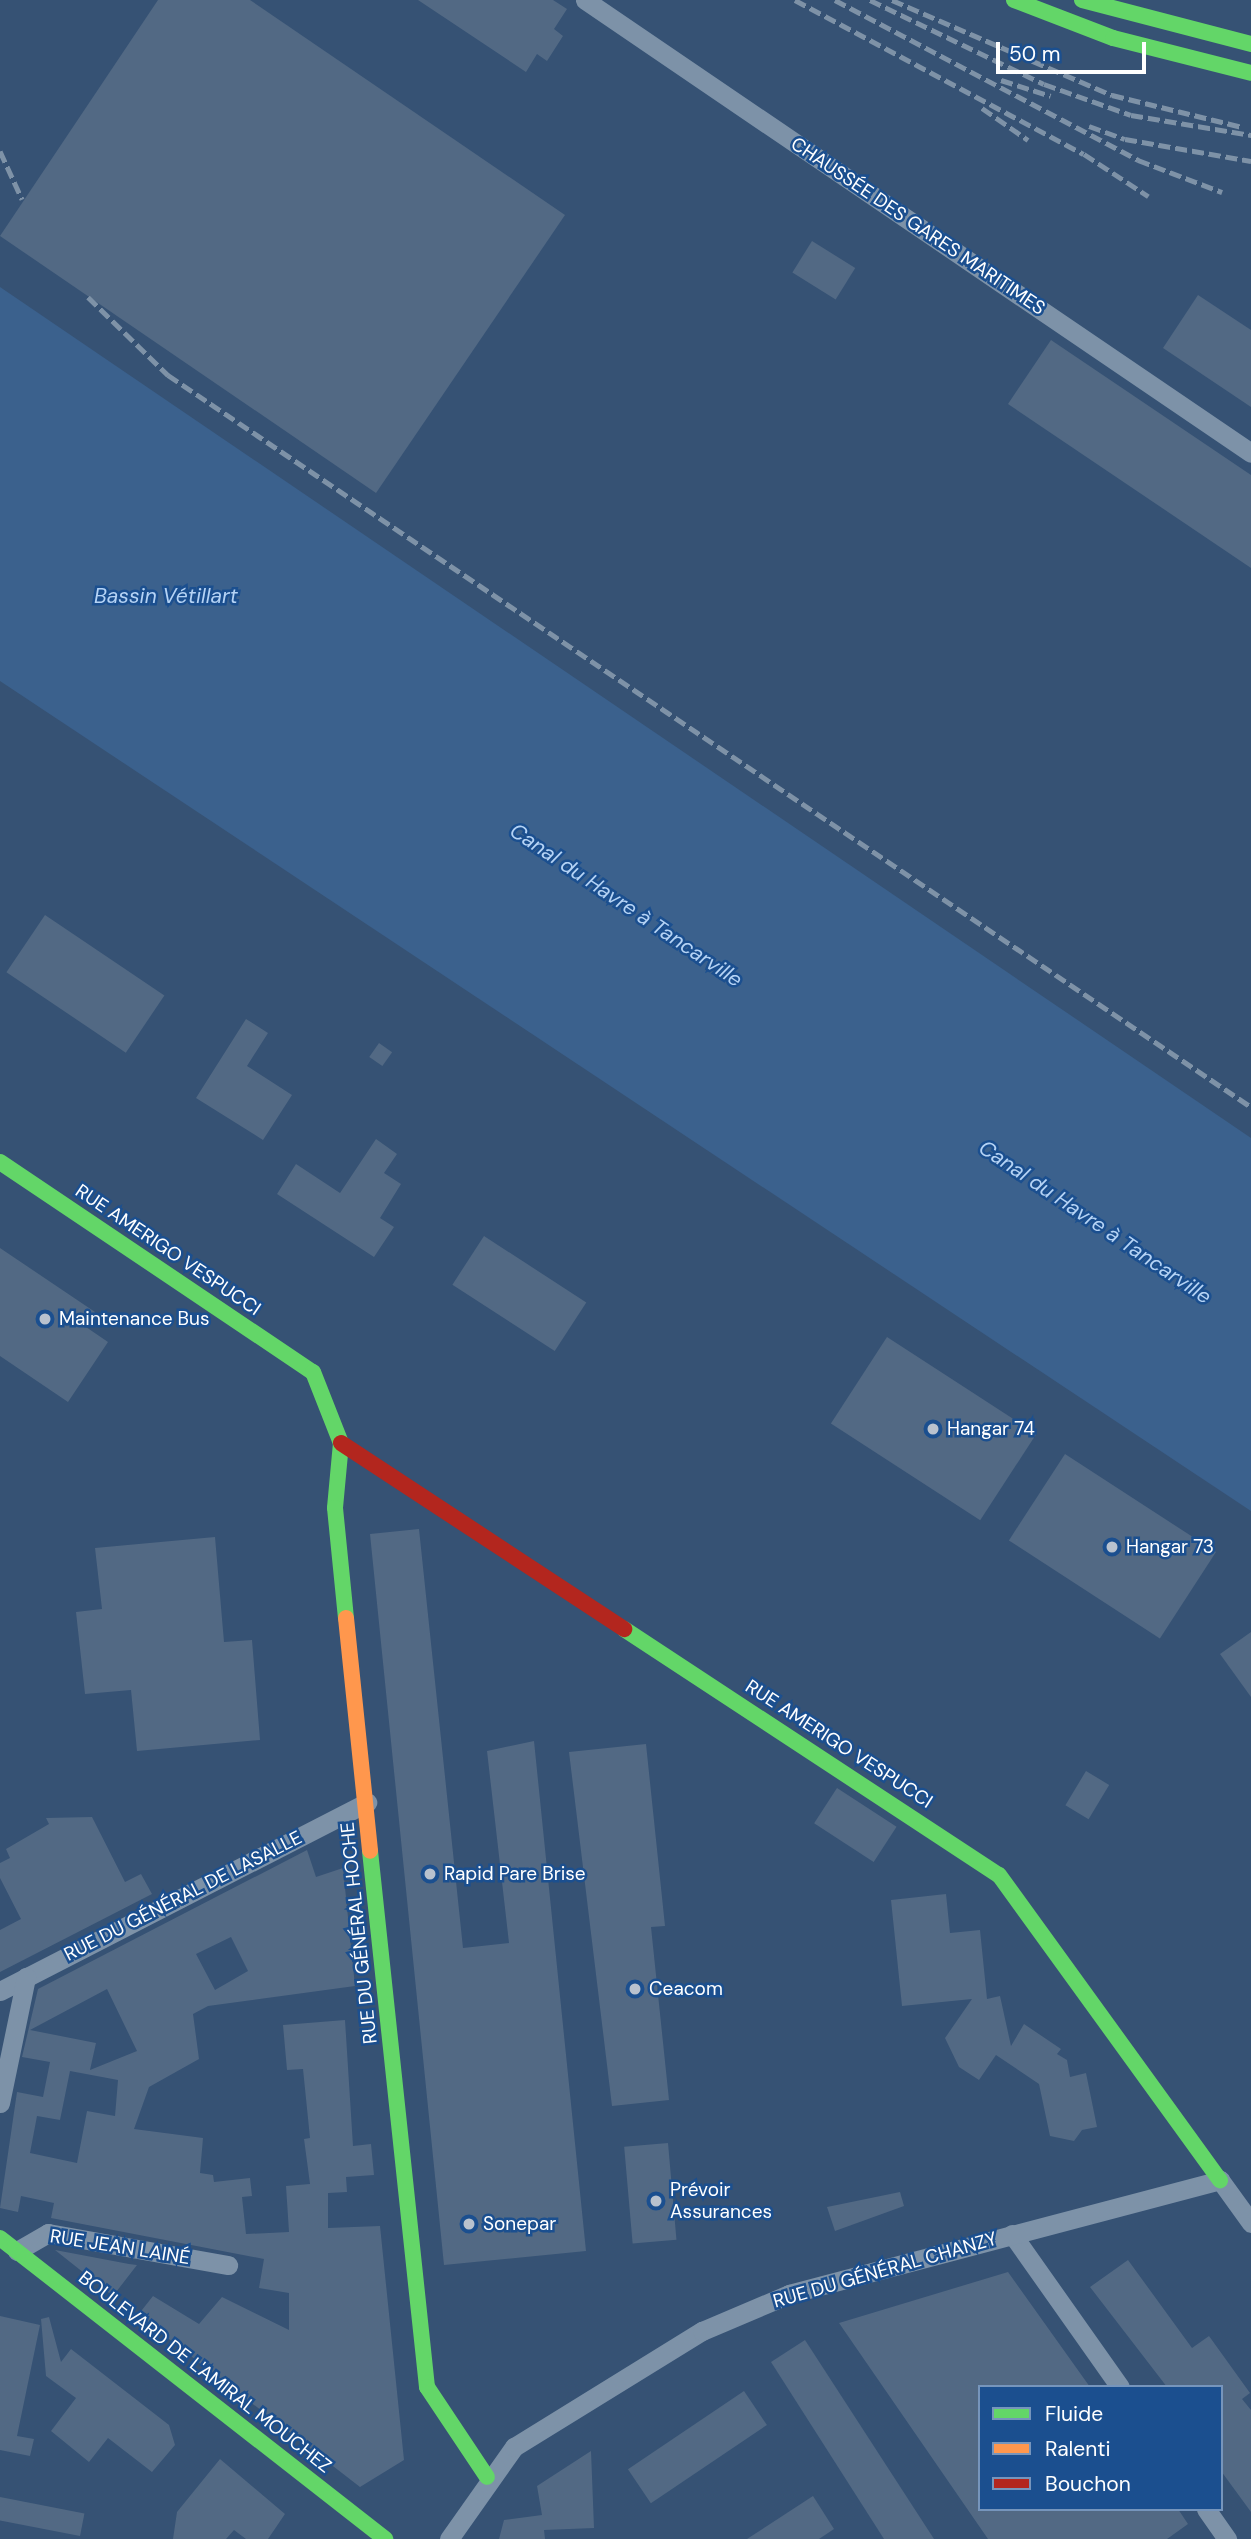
<!DOCTYPE html>
<html>
<head>
<meta charset="utf-8">
<style>
  body { margin:0 }
  #map { position:relative; width:1251px; height:2539px; overflow:hidden; background:#365274; font-family:"DM Sans",sans-serif }
  div>[style] { position:absolute }
  [style*='--x'] { left:calc(var(--x)*1px); top:calc(var(--y)*1px); width:calc(var(--w)*1px); rotate:calc(var(--a)*1deg) }
  .water>* { inset:0; background:#3b618d }
  .building>* { inset:0; background:#526984; transform-origin:0 0 }
  .street>* { height:19px; margin:-9.5px; padding:0 9.5px; transform-origin:9.5px; border-radius:9.5px; background:#7d92a8 }
  .fast>* { height:16px; margin:-8px; padding:0 8px; transform-origin:8px; border-radius:8px; background:#63d668 }
  .slow>* { height:16px; margin:-8px; padding:0 8px; transform-origin:8px; border-radius:8px; background:#ff974d }
  .jam>* { height:16px; margin:-8px; padding:0 8px; transform-origin:8px; border-radius:8px; background:#b3261e }
  .rail>* { height:5px; margin-top:-2.5px; transform-origin:0; background:repeating-linear-gradient(90deg,#7e92a7 0 12px,transparent 0 17px) }
  .dots>* { width:19px; height:19px; translate:-50% -50%; box-sizing:border-box; border:4px solid #1b4f8f; border-radius:50% }
  span { translate:-50% -50%; white-space:nowrap; text-align:center; line-height:1.15; -webkit-text-stroke:5px #1b4f8f; paint-order:stroke }
  .street-label { font-size:19px; color:#fff }
  .poi-label { font-size:19px; color:#fff }
  .left { translate:0 -50%; text-align:left }
  .water-label { font-size:21px; color:#b5d3f5; font-style:italic }
  .legend { position:absolute; left:978px; top:2385px; width:245px; height:126px; box-sizing:border-box; background:#1b4f8f; border:2px solid #7695bc; margin:0; padding:9px 12px; list-style:none; font-size:21px; color:#fff }
  .legend li { display:flex; align-items:center; gap:14px; height:35px }
  .legend b { width:35px; border:2px solid #7695bc }
  .scale { position:absolute; left:996px; top:42px; width:150px; height:32px; box-sizing:border-box; border:4px solid #fff; border-top:0; padding-left:9px; font-size:21px; line-height:24px; white-space:nowrap; color:#fff; -webkit-text-stroke:5px #1b4f8f; paint-order:stroke }
</style>
</head>
<body>
<div id="map">
  <div class="water">
    <div style="clip-path:polygon(0 287px,1251px 1138px,1251px 1511px,0 681px)"></div>
  </div>
  <div class="building">
    <div style="clip-path:polygon(158px 0,250px 0,565px 215px,376px 493px,0 236px)"></div>
    <div style="clip-path:polygon(418px 0,553px 0,567px 9px,554px 29px,563px 36px,547px 61px,537px 54px,526px 72px)"></div>
    <div style="left:812px;top:241px;width:51px;height:37px;rotate:32deg"></div>
    <div style="clip-path:polygon(1198px 295px,1251px 330px,1251px 407px,1163px 348px)"></div>
    <div style="clip-path:polygon(1051px 340px,1251px 475px,1251px 568px,1008px 404px)"></div>
    <div style="left:45px;top:915px;width:144px;height:69px;rotate:34deg"></div>
    <div style="clip-path:polygon(246px 1019px,268px 1033px,247px 1066px,292px 1095px,263px 1140px,196px 1098px)"></div>
    <div style="left:379px;top:1043px;width:16px;height:17px;rotate:35deg"></div>
    <div style="clip-path:polygon(376px 1139px,397px 1154px,384px 1173px,401px 1184px,380px 1218px,394px 1227px,374px 1257px,277px 1194px,296px 1164px,340px 1193px)"></div>
    <div style="left:484px;top:1236px;width:122px;height:58px;rotate:33deg"></div>
    <div style="clip-path:polygon(0 1248px,95px 1312px,86px 1327px,108px 1342px,68px 1402px,0 1356px)"></div>
    <div style="left:887px;top:1337px;width:178px;height:103px;rotate:33deg"></div>
    <div style="left:1065px;top:1454px;width:180px;height:103px;rotate:33deg"></div>
    <div style="clip-path:polygon(419px 1529px,463px 1948px,509px 1943px,487px 1751px,534px 1741px,586px 2251px,444px 2265px,370px 1534px)"></div>
    <div style="clip-path:polygon(215px 1537px,224px 1642px,252px 1640px,260px 1740px,137px 1751px,131px 1690px,85px 1694px,76px 1612px,102px 1609px,95px 1548px)"></div>
    <div style="clip-path:polygon(1251px 1632px,1251px 1697px,1220px 1654px)"></div>
    <div style="clip-path:polygon(646px 1744px,665px 1926px,651px 1927px,669px 2100px,612px 2106px,569px 1752px)"></div>
    <div style="left:1086px;top:1771px;width:27px;height:40px;rotate:31deg"></div>
    <div style="left:837px;top:1788px;width:71px;height:42px;rotate:33deg"></div>
    <div style="clip-path:polygon(92px 1817px,125px 1882px,141px 1874px,152px 1894px,0 1972px,0 1930px,21px 1919px,0 1878px,0 1863px,10px 1858px,6px 1849px,49px 1824px,46px 1818px)"></div>
    <div style="clip-path:polygon(evenodd,307px 1850px,316px 1877px,343px 1868px,355px 1986px,208px 2006px,193px 2014px,199px 2059px,149px 2087px,134px 2129px,203px 2138px,200px 2173px,213px 2175px,214px 2182px,250px 2178px,252px 2196px,242px 2197px,246px 2234px,289px 2232px,286px 2186px,310px 2184px,304px 2139px,310px 2138px,303px 2069px,287px 2070px,283px 2025px,345px 2020px,353px 2146px,371px 2144px,374px 2175px,346px 2177px,347px 2192px,328px 2193px,328px 2228px,380px 2226px,404px 2460px,360px 2487px,138px 2315px,153px 2296px,199px 2324px,222px 2297px,289px 2330px,289px 2293px,259px 2288px,264px 2259px,51px 2218px,54px 2203px,21px 2196px,18px 2212px,0 2208px,17px 2092px,43px 2097px,50px 2062px,22px 2057px,38px 1989px,307px 1850px,231px 1937px,248px 1971px,215px 1990px,196px 1954px,231px 1937px,307px 1850px,107px 1989px,137px 2051px,90px 2070px,96px 2043px,30px 2030px,107px 1989px,307px 1850px,70px 2071px,118px 2080px,115px 2116px,87px 2111px,77px 2163px,30px 2153px,37px 2116px,60px 2120px,70px 2071px)"></div>
    <div style="clip-path:polygon(946px 1894px,950px 1933px,980px 1930px,987px 1999px,1000px 1996px,1011px 2046px,1024px 2024px,1061px 2049px,1057px 2054px,1067px 2060px,1070px 2077px,1086px 2073px,1097px 2127px,1082px 2130px,1074px 2141px,1050px 2136px,1039px 2084px,996px 2055px,979px 2080px,959px 2067px,945px 2038px,972px 1999px,902px 2006px,891px 1900px)"></div>
    <div style="left:668px;top:2143px;width:97px;height:44px;rotate:85deg"></div>
    <div style="clip-path:polygon(900px 2192px,904px 2206px,835px 2231px,827px 2207px)"></div>
    <div style="clip-path:polygon(55px 2250px,129px 2264px,137px 2265px,113px 2296px)"></div>
    <div style="clip-path:polygon(1128px 2260px,1192px 2348px,1209px 2336px,1250px 2393px,1242px 2399px,1251px 2410px,1251px 2512px,1221px 2471px,1221px 2387px,1167px 2387px,1090px 2287px)"></div>
    <div style="clip-path:polygon(1008px 2272px,1090px 2387px,980px 2387px,980px 2509px,1178px 2509px,1188px 2524px,1167px 2539px,988px 2539px,839px 2323px)"></div>
    <div style="clip-path:polygon(0 2316px,40px 2325px,17px 2436px,34px 2439px,30px 2456px,0 2450px)"></div>
    <div style="clip-path:polygon(49px 2317px,61px 2362px,71px 2349px,169px 2425px,175px 2445px,152px 2472px,108px 2438px,89px 2462px,51px 2431px,76px 2398px,46px 2376px,41px 2319px)"></div>
    <div style="clip-path:polygon(805px 2340px,934px 2539px,884px 2539px,771px 2362px)"></div>
    <div style="left:744px;top:2391px;width:41px;height:140px;rotate:56deg"></div>
    <div style="clip-path:polygon(591px 2451px,594px 2528px,544px 2530px,545px 2539px,499px 2539px,504px 2520px,542px 2515px,537px 2486px)"></div>
    <div style="clip-path:polygon(220px 2459px,285px 2514px,268px 2539px,246px 2539px,234px 2530px,226px 2539px,173px 2539px,177px 2512px)"></div>
    <div style="clip-path:polygon(813px 2496px,834px 2529px,819px 2539px,747px 2539px)"></div>
    <div style="left:0;top:2497px;width:86px;height:23px;rotate:11deg"></div>
  </div>
  <div class="street">
    <div style="--x:585;--y:0;--w:805;--a:34.22"></div>
    <div style="--x:0;--y:1991;--w:413;--a:-27.2"></div>
    <div style="--x:0;--y:2103;--w:129;--a:-78.3"></div>
    <div style="--x:1012;--y:2234;--w:187;--a:54.8"></div>
    <div style="--x:17;--y:2251;--w:36;--a:-30"></div>
    <div style="--x:48;--y:2233;--w:183;--a:10.1"></div>
    <div style="--x:1206;--y:2509;--w:37;--a:55"></div>
    <div style="--x:449;--y:2539;--w:113;--a:-54.8"></div>
    <div style="--x:514;--y:2447;--w:221;--a:-31.7"></div>
    <div style="--x:702;--y:2331;--w:95;--a:-23"></div>
    <div style="--x:789;--y:2294;--w:446;--a:-14.8"></div>
    <div style="--x:1220;--y:2180;--w:53;--a:54.2"></div>
  </div>
  <div class="fast">
    <div style="--x:1014;--y:0;--w:106;--a:21"></div>
    <div style="--x:1113;--y:38;--w:142;--a:14.2"></div>
    <div style="--x:1082;--y:0;--w:175;--a:14.6"></div>
    <div style="--x:0;--y:1162;--w:377;--a:33.9"></div>
    <div style="--x:313;--y:1372;--w:76;--a:68.5"></div>
    <div style="--x:341;--y:1443;--w:65;--a:95.3"></div>
    <div style="--x:335;--y:1508;--w:111;--a:84.3"></div>
    <div style="--x:624;--y:1629;--w:448;--a:33.3"></div>
    <div style="--x:999;--y:1875;--w:377;--a:54.1"></div>
    <div style="--x:370;--y:1851;--w:539;--a:83.93"></div>
    <div style="--x:427;--y:2387;--w:108;--a:56.3"></div>
    <div style="--x:0;--y:2238;--w:489;--a:38"></div>
  </div>
  <div class="slow">
    <div style="--x:346;--y:1618;--w:234;--a:84.1"></div>
  </div>
  <div class="jam">
    <div style="--x:341;--y:1443;--w:339;--a:33.3"></div>
  </div>
  <div class="rail">
    <div style="--x:795;--y:0;--w:327;--a:28.1"></div>
    <div style="--x:1084;--y:154;--w:77;--a:33.3"></div>
    <div style="--x:835;--y:0;--w:343;--a:27.8"></div>
    <div style="--x:1138;--y:160;--w:90;--a:20.9"></div>
    <div style="--x:870;--y:0;--w:193;--a:25.8"></div>
    <div style="--x:1044;--y:84;--w:92;--a:19.6"></div>
    <div style="--x:1131;--y:115;--w:122;--a:9.5"></div>
    <div style="--x:892;--y:0;--w:240;--a:23.4"></div>
    <div style="--x:1112;--y:95;--w:134;--a:13.8"></div>
    <div style="--x:1001;--y:80;--w:52;--a:17.7"></div>
    <div style="--x:982;--y:108;--w:56;--a:34.8"></div>
    <div style="--x:1089;--y:126;--w:38;--a:20"></div>
    <div style="--x:1125;--y:139;--w:128;--a:9.9"></div>
    <div style="--x:0;--y:151;--w:53;--a:65.4"></div>
    <div style="--x:88;--y:297;--w:112;--a:44.3"></div>
    <div style="--x:168;--y:375;--w:1307;--a:34.05"></div>
  </div>
  <div class="dots">
    <div style="left:45px;top:1319px;background:#b9c2ce"></div>
    <div style="left:933px;top:1429px;background:#b9c2ce"></div>
    <div style="left:1112px;top:1547px;background:#b9c2ce"></div>
    <div style="left:430px;top:1874px;background:#b9c2ce"></div>
    <div style="left:635px;top:1989px;background:#b9c2ce"></div>
    <div style="left:656px;top:2201px;background:#b9c2ce"></div>
    <div style="left:469px;top:2224px;background:#b9c2ce"></div>
  </div>
  <div class="street-label">
    <span style="left:918px;top:226px;rotate:34deg">CHAUSSÉE DES GARES MARITIMES</span>
    <span style="left:168px;top:1250px;rotate:34deg">RUE AMERIGO VESPUCCI</span>
    <span style="left:839px;top:1744px;rotate:33deg">RUE AMERIGO VESPUCCI</span>
    <span style="left:183px;top:1896px;rotate:-27deg">RUE DU GÉNÉRAL DE LASALLE</span>
    <span style="left:359px;top:1933px;rotate:-96deg">RUE DU GÉNÉRAL HOCHE</span>
    <span style="left:120px;top:2247px;rotate:9deg">RUE JEAN LAINÉ</span>
    <span style="left:885px;top:2270px;rotate:-16deg">RUE DU GÉNÉRAL CHANZY</span>
    <span style="left:205px;top:2372px;rotate:38deg">BOULEVARD DE L'AMIRAL MOUCHEZ</span>
  </div>
  <div class="poi-label">
    <span class="left" style="left:59px;top:1319px">Maintenance Bus</span>
    <span class="left" style="left:947px;top:1429px">Hangar 74</span>
    <span class="left" style="left:1126px;top:1547px">Hangar 73</span>
    <span class="left" style="left:444px;top:1874px">Rapid Pare Brise</span>
    <span class="left" style="left:649px;top:1989px">Ceacom</span>
    <span class="left" style="left:670px;top:2201px">Prévoir<br>Assurances</span>
    <span class="left" style="left:483px;top:2224px">Sonepar</span>
  </div>
  <div class="water-label">
    <span style="left:166px;top:596px">Bassin Vétillart</span>
    <span style="left:626px;top:905px;rotate:34deg">Canal du Havre à Tancarville</span>
    <span style="left:1095px;top:1222px;rotate:34deg">Canal du Havre à Tancarville</span>
  </div>
  <ul class="legend">
  <li><b style="height:9px;background:#63d668"></b>Fluide</li>
  <li><b style="height:9px;background:#ff974d"></b>Ralenti</li>
  <li><b style="height:9px;background:#b3261e"></b>Bouchon</li>
  </ul>
  <div class="scale">50 m</div>
</div>
</body>
</html>
